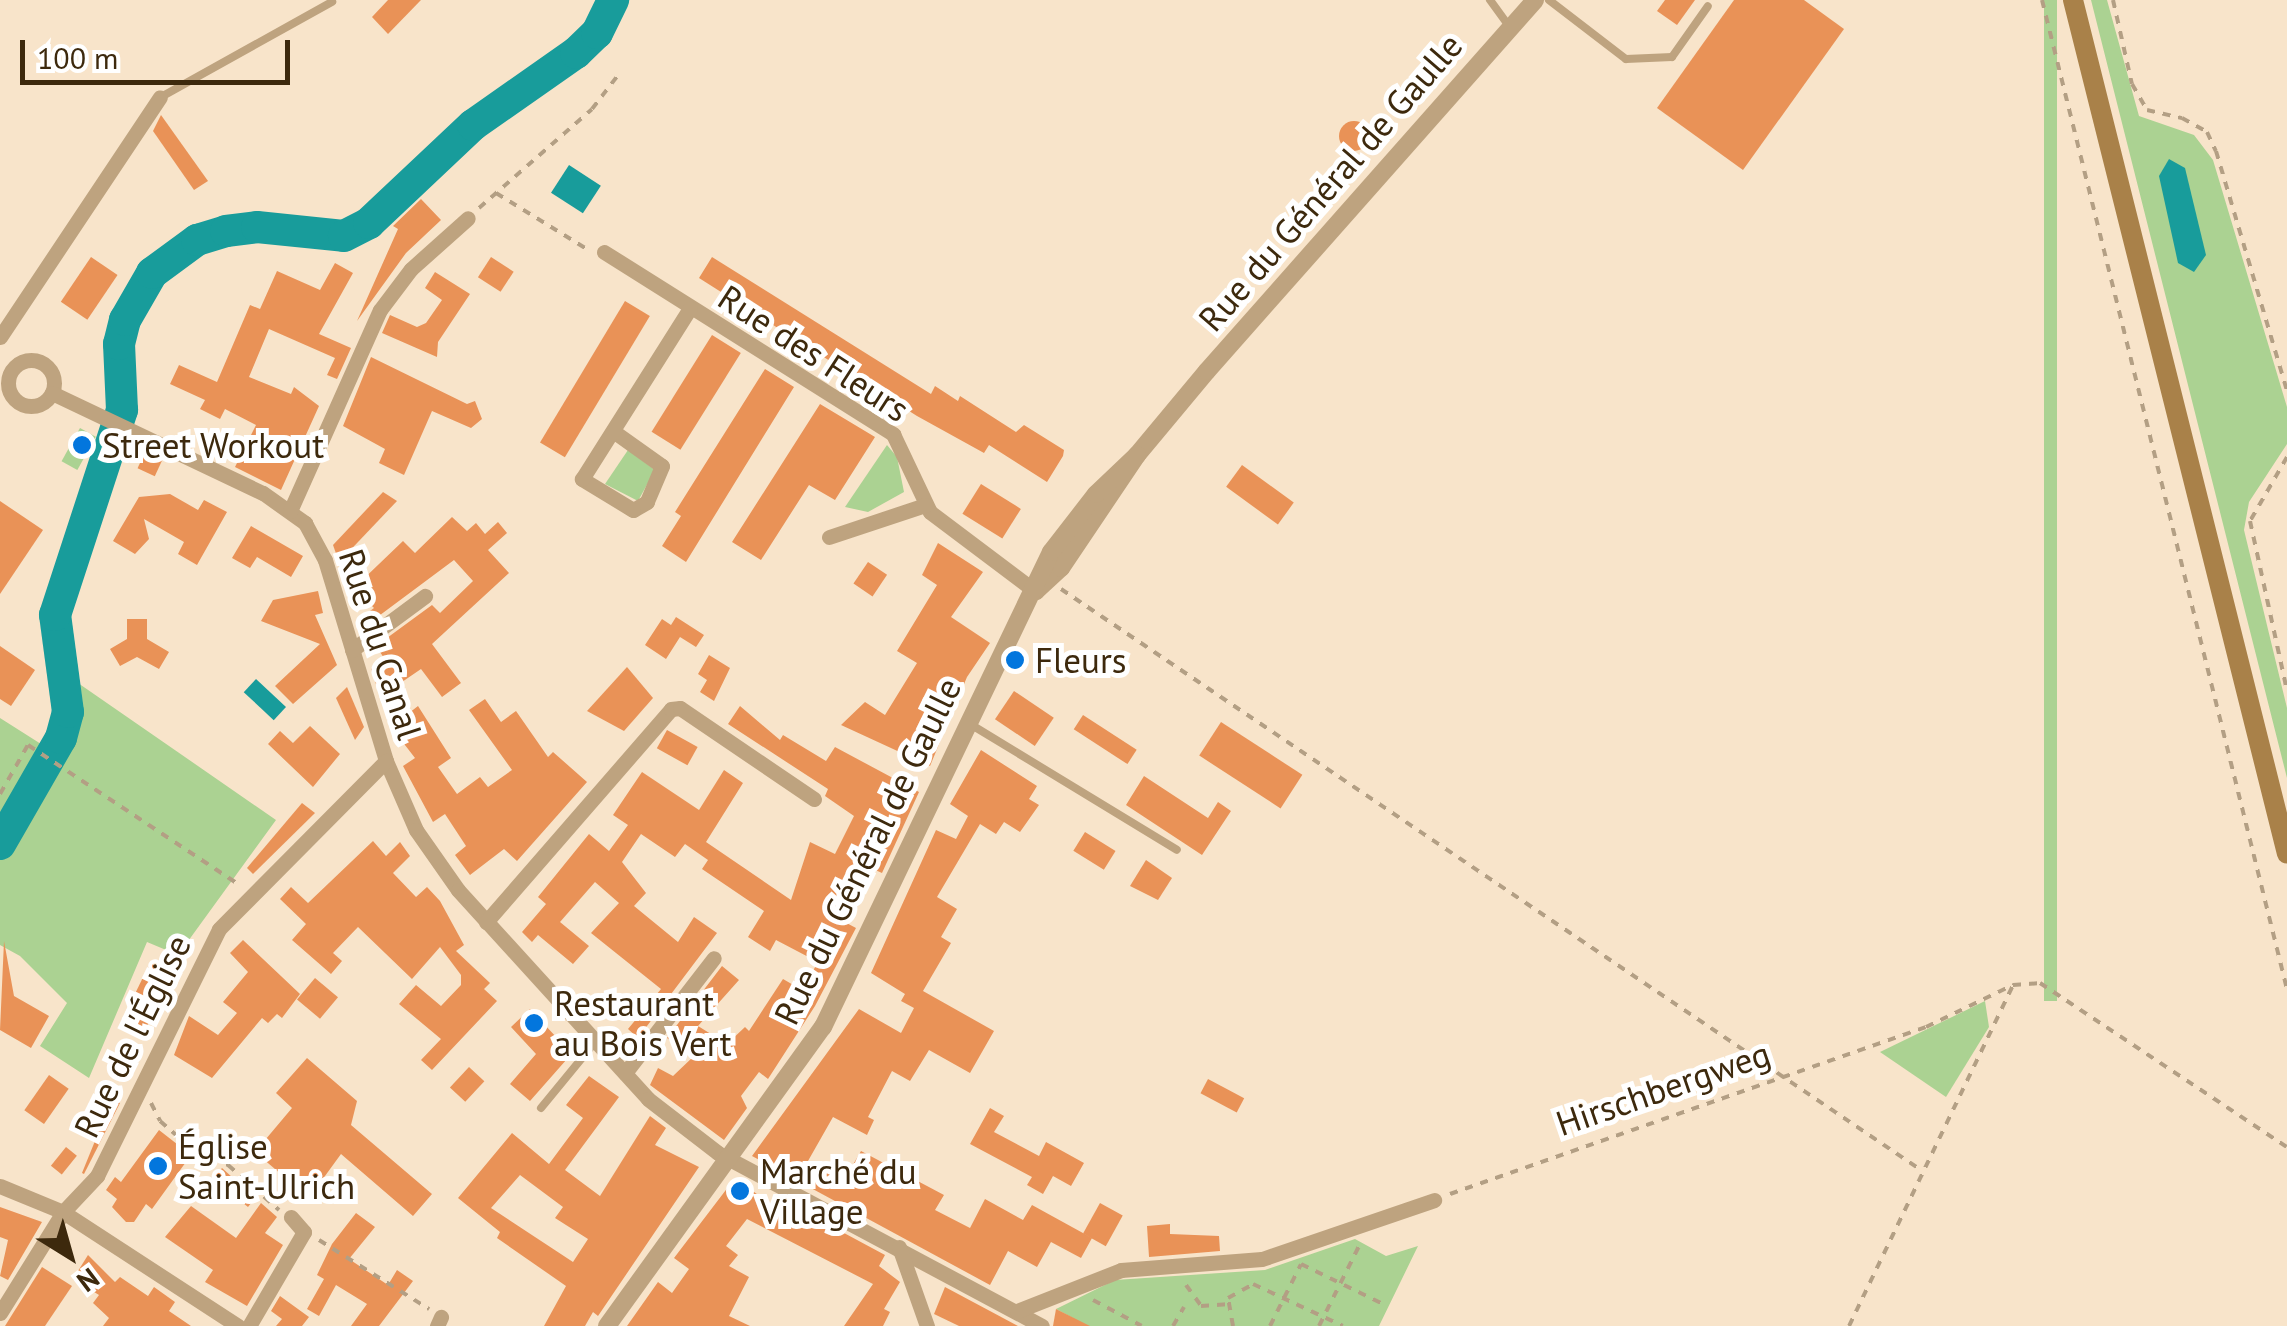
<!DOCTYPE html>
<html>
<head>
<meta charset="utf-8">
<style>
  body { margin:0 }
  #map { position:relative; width:2287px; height:1326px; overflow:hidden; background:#f8e4ca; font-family:"PT Sans",sans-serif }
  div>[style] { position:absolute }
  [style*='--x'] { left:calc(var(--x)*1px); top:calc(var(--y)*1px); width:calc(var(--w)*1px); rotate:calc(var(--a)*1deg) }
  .green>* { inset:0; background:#abd292; transform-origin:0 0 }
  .water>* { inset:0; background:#189c9b; transform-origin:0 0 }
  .river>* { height:32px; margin:-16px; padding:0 16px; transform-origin:16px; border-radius:16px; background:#189c9b }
  .building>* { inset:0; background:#e99257; transform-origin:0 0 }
  .round { border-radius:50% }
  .path>* { height:4px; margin-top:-2px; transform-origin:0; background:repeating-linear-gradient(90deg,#b39f84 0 8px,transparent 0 16px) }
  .service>* { height:8px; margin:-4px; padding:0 4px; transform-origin:4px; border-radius:4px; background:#bea37f }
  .minor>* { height:15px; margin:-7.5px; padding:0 7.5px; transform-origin:7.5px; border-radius:7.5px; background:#bea37f }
  .minor>.ring { margin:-7.5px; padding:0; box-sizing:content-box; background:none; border:15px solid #bea37f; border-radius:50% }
  .tertiary>* { height:18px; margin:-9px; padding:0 9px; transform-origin:9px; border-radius:9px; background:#bea37f }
  .secondary>* { height:20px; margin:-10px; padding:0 10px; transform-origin:10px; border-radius:10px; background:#a98149 }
  .dots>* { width:28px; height:28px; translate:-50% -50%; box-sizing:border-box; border:5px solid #fff; border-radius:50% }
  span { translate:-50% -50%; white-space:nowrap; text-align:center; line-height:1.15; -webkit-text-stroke:10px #fff; paint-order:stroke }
  .street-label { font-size:35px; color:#3d290d }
  .poi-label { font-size:35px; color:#3d290d }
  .left { translate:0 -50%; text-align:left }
  .north { position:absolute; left:20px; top:1206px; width:100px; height:100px; -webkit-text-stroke:8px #fff; paint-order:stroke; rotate:143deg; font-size:28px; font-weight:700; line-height:40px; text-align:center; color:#3d290d }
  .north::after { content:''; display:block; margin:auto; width:35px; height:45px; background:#3d290d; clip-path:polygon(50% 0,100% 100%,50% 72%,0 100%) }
  .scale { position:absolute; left:20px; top:40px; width:270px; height:45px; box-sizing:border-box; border:5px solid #3d290d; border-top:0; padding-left:12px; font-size:30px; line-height:35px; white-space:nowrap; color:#3d290d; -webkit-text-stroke:8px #fff; paint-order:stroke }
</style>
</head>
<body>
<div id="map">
  <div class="green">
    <div style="left:2044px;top:0;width:13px;height:1001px"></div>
    <div style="clip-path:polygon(2091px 0,2107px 0,2139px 116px,2194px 135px,2213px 160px,2287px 407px,2287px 444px,2249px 502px,2244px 530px,2287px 708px,2287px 778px)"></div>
    <div style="left:80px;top:428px;width:18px;height:38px;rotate:29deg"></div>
    <div style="clip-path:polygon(887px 445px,897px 457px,904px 492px,868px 512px,845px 507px)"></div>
    <div style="clip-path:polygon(628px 450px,655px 470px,638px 501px,605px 484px)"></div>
    <div style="clip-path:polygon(78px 683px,276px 820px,178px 955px,147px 942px,89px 1078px,40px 1046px,67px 1003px,20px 956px,0 945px,0 718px,41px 744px)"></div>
    <div style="clip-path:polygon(1985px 1001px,1989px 1027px,1946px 1097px,1880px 1052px)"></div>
    <div style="clip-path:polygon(1355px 1239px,1386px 1256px,1418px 1246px,1379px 1326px,1069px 1326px,1073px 1318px,1056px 1309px,1115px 1280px,1265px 1270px)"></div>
  </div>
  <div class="water">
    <div style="clip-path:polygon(2169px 159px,2185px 168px,2206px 255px,2194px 272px,2178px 263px,2159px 176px)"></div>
    <div style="left:569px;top:165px;width:38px;height:33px;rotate:33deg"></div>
    <div style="left:256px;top:679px;width:41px;height:18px;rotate:43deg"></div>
  </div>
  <div class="river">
    <div style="--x:0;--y:844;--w:122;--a:-60.1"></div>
    <div style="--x:61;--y:738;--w:27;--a:-75"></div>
    <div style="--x:68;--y:712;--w:98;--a:-97.6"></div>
    <div style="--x:55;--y:615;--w:216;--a:-71.9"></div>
    <div style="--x:122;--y:410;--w:66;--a:-92.6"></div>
    <div style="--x:119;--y:344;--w:25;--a:-76"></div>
    <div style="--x:125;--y:320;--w:54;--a:-60.1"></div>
    <div style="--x:152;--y:273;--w:56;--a:-36.3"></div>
    <div style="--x:197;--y:240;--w:30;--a:-17"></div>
    <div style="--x:226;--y:231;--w:31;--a:-7"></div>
    <div style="--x:257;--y:227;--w:87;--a:5.9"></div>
    <div style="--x:344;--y:236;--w:28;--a:-27"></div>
    <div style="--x:369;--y:223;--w:143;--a:-43.3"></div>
    <div style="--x:473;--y:125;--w:126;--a:-35"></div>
    <div style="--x:576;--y:53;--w:29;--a:-44"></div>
    <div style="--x:597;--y:33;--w:37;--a:-64"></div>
  </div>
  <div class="building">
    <div style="clip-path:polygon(388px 0,421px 0,388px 34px,372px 17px)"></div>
    <div style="clip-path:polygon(1665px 0,1695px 0,1677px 25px,1657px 11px)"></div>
    <div style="clip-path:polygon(1734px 0,1804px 0,1844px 29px,1743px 170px,1657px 108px)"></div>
    <div style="clip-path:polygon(161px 115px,208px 181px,194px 190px,153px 131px)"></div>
    <div class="round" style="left:1339px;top:121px;width:30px;height:30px"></div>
    <div style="clip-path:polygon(421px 199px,441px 220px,406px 253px,357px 321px,398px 229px,393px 226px)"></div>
    <div style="left:91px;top:257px;width:32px;height:54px;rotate:34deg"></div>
    <div style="left:491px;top:257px;width:27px;height:24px;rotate:33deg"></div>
    <div style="clip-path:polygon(712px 257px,931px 394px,935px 386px,958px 401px,960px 396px,1016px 432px,1024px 425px,1064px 450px,1063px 456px,1047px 482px,989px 445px,984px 453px,917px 416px,699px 278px)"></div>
    <div style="clip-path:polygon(335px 263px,353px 273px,319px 334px,351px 348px,337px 379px,327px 375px,335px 358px,269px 329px,249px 377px,291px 394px,294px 387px,319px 406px,281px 490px,235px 467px,256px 425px,225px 409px,220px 419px,200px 409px,205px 400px,170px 384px,179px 365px,217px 382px,250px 305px,260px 309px,277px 271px,320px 290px)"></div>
    <div style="clip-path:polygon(435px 272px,470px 294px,438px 342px,437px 357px,382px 333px,390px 315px,417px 327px,426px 323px,442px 300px,425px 288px)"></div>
    <div style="left:625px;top:301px;width:29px;height:165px;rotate:31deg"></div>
    <div style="left:712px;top:335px;width:34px;height:114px;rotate:32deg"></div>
    <div style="clip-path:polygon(371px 357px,467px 404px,475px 401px,482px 419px,471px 428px,432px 411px,404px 475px,379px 463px,385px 449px,343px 426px)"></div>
    <div style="clip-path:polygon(765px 369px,794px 387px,686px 562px,662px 546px,681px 516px,675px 512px)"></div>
    <div style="clip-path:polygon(820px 404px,875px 437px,835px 500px,809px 485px,761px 560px,732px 542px)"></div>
    <div style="left:146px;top:450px;width:19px;height:20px;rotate:25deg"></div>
    <div style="left:1242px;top:465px;width:64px;height:27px;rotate:36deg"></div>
    <div style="left:981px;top:484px;width:47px;height:35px;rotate:32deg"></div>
    <div style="clip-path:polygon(383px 492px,397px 501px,339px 562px,333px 545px)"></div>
    <div style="clip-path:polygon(170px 494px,198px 510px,204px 500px,227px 512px,197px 565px,178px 554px,184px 542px,144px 519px,149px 539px,135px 554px,113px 541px,139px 497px)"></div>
    <div style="clip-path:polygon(0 501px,43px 530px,0 594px)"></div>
    <div style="clip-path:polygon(452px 517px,467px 531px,476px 523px,485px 534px,498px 522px,507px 533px,488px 550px,509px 573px,432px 644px,461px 683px,442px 697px,421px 669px,402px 682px,397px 673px,377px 687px,371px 669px,386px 661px,376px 646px,432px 605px,440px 613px,473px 581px,454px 560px,364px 627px,358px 620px,374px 608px,354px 588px,403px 541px,415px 553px)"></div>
    <div style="clip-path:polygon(251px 526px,303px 556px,291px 577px,257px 557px,250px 568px,232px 558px)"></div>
    <div style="clip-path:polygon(938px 543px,983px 572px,951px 617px,990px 643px,967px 677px,930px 766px,841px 725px,865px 702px,885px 715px,917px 663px,897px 651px,937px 585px,922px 575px)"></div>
    <div style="left:868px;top:562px;width:23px;height:26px;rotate:34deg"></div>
    <div style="clip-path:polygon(318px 591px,323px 613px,315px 615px,337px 665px,293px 704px,275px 686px,320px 644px,261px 621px,273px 600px)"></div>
    <div style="clip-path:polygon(676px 617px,704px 635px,696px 647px,680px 637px,666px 659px,645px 645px,662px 619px,671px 625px)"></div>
    <div style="clip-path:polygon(127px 619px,147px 619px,147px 639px,169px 652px,159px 669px,137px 657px,120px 666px,110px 649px,127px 639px)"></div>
    <div style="clip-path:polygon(0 646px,35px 670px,11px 706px,0 699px)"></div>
    <div style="clip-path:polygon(709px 655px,730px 668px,714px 701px,700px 692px,707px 680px,698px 674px)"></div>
    <div style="clip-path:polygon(627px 667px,653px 698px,624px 731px,587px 711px)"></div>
    <div style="clip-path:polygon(347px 687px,364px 727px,355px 740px,336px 698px)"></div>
    <div style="left:1014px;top:691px;width:48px;height:34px;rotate:34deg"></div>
    <div style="clip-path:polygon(485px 699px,501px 722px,516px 711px,548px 757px,553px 752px,587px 782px,517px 861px,504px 849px,470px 875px,455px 855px,466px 846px,445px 814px,433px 822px,403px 766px,415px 758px,391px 727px,418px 706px,451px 758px,438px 767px,457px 794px,480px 777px,488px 787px,512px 770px,469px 710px)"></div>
    <div style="clip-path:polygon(740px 706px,780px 740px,783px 735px,826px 761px,835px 747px,919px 792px,882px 873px,864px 865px,839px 919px,856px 928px,815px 1006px,768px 1079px,759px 1072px,741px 1096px,747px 1108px,724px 1140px,650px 1085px,658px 1068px,673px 1076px,694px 1056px,667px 1038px,722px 966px,739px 980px,698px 1026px,727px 1044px,745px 1027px,749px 1031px,783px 979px,802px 990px,818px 962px,776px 940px,770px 951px,748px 937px,764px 911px,702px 869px,708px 860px,685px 844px,675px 857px,641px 834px,622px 862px,646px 893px,634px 906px,678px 942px,694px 917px,717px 933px,638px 1038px,628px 1029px,661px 989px,591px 933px,619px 903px,595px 882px,560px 922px,589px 946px,573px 964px,538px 935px,532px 942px,522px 932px,546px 904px,538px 897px,589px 834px,609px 851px,628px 825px,613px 815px,642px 772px,699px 810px,724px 770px,743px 783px,706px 842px,791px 900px,810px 842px,835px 854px,854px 816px,825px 796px,828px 789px,728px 724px)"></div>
    <div style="left:1083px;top:715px;width:64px;height:17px;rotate:33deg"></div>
    <div style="left:1221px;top:722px;width:97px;height:40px;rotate:33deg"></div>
    <div style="clip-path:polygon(310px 726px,340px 754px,313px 787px,268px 744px,280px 731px,293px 743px)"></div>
    <div style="left:667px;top:730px;width:35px;height:21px;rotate:29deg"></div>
    <div style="clip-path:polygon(981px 750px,1037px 786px,1029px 799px,1039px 805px,1020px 832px,1004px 822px,996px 834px,980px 824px,937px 897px,957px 909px,941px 937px,951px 943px,923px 991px,994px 1031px,970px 1073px,929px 1050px,910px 1081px,892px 1071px,868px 1117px,874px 1120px,867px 1135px,833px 1117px,808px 1161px,834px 1174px,837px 1168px,848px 1173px,861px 1151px,944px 1195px,935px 1210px,970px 1228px,985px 1199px,1023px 1220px,1032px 1205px,1092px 1238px,1081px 1258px,1051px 1242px,1037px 1267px,1008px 1251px,990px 1285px,752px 1156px,859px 1009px,901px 1033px,914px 1008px,901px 1001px,905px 994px,871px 973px,936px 830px,956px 839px,968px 816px,950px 804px)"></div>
    <div style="clip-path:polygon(1144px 776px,1208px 818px,1218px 802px,1231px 811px,1202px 855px,1126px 805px)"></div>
    <div style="clip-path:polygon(302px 803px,315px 813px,253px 874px,247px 868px)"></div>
    <div style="left:1085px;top:832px;width:36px;height:22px;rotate:32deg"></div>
    <div style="clip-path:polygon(373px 841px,386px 856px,400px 842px,410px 856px,393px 873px,416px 897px,427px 887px,440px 901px,464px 945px,456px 951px,490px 983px,484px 989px,497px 1001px,432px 1070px,421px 1060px,441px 1039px,399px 1004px,416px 985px,441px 1006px,461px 985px,461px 975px,440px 947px,412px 979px,358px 927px,333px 953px,342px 961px,331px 974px,292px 940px,306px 924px,280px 899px,291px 887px,308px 903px)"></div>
    <div style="clip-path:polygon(1146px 860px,1172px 878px,1158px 900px,1130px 886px)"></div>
    <div style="clip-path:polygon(243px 940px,300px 994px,282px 1018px,277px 1014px,268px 1023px,262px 1018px,212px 1078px,174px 1055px,189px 1016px,218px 1035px,237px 1013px,223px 1002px,248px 972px,230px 953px)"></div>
    <div style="clip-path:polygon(4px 941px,14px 996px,49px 1016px,31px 1048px,0 1030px)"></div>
    <div style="left:150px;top:963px;width:25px;height:60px;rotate:26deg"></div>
    <div style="left:315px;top:978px;width:30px;height:28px;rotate:40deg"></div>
    <div style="clip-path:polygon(530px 1009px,558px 1039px,553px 1048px,567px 1059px,530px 1101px,510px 1084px,536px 1054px,511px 1027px)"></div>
    <div style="clip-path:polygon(307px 1058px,357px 1101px,351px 1125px,432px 1194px,413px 1216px,341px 1154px,309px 1198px,255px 1152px,292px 1108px,276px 1093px)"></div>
    <div style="left:469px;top:1067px;width:21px;height:28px;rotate:43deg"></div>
    <div style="left:49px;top:1075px;width:24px;height:43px;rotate:35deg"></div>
    <div style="clip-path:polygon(evenodd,589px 1076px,619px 1097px,565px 1170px,600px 1196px,650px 1116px,666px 1128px,655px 1145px,699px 1167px,598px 1316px,593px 1312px,585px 1326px,544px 1326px,566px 1286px,497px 1238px,500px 1232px,458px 1198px,512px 1133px,549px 1164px,583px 1118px,566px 1105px,589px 1076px,520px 1175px,563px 1207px,555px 1218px,588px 1239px,573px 1262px,491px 1208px,520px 1175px)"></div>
    <div style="left:1208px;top:1079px;width:41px;height:16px;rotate:28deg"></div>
    <div style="clip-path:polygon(112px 1099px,120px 1103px,84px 1174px,82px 1173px)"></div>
    <div style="clip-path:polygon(990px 1108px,1004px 1116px,994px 1132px,1039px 1156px,1046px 1142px,1084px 1163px,1071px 1186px,1053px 1176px,1043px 1194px,1027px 1185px,1032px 1177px,970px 1144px)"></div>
    <div style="clip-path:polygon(159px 1130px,191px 1155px,152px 1209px,146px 1204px,134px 1222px,126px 1222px,112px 1207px,117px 1199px,106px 1190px,115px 1177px,121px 1182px)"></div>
    <div style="left:66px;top:1147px;width:14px;height:24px;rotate:39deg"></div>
    <div style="clip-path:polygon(222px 1168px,255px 1198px,248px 1207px,213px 1179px)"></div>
    <div style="clip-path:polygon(735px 1178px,772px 1205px,777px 1197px,885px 1255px,879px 1266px,900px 1282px,884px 1309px,890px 1312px,883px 1326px,844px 1326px,873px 1284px,747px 1219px,726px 1246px,738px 1255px,729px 1266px,749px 1277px,729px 1316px,750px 1326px,627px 1326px,658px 1282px,672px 1293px,689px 1269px,674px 1258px)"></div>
    <div style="clip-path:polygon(261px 1203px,277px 1217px,265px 1233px,283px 1245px,247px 1306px,205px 1282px,213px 1270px,165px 1237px,191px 1206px,236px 1238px)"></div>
    <div style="left:1100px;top:1203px;width:26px;height:35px;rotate:29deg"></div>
    <div style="clip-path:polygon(0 1207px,42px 1222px,8px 1280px,0 1276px,8px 1240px,0 1237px)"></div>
    <div style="clip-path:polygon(356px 1213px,375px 1227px,349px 1259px,388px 1285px,397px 1270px,413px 1281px,379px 1326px,351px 1326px,367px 1304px,336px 1285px,319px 1316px,307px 1309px,324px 1279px,317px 1275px,332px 1244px)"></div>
    <div style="clip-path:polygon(1170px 1224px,1170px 1234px,1219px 1236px,1220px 1251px,1149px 1257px,1147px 1226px)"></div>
    <div style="clip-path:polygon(88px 1255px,115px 1282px,120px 1277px,148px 1296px,154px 1287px,175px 1302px,169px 1311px,191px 1326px,103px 1326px,109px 1318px,93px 1303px,99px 1295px,73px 1279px)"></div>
    <div style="clip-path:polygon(42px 1267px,72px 1286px,45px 1326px,5px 1326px)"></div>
    <div style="clip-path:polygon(945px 1287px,1018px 1326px,959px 1326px,934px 1314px)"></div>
    <div style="clip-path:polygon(280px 1296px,309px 1317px,302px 1326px,276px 1326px,282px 1319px,271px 1311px)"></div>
    <div style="clip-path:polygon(1056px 1309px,1090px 1326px,1053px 1326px)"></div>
  </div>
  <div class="path">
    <div style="--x:2042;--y:0;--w:1019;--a:76.09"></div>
    <div style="--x:2113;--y:0;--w:86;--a:77.3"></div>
    <div style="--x:2132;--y:84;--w:30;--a:60"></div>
    <div style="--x:2147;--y:110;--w:36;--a:13"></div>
    <div style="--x:2182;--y:118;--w:29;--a:29"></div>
    <div style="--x:2207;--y:132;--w:21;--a:65"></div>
    <div style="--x:2216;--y:151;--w:250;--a:73.5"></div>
    <div style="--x:496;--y:193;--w:110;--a:31.7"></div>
    <div style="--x:479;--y:208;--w:150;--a:-41.2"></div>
    <div style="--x:592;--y:109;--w:44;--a:-52.4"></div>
    <div style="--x:2287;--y:457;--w:74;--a:120"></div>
    <div style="--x:2250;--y:521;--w:174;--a:77.7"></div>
    <div style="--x:1061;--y:589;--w:1038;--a:34.04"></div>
    <div style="--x:0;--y:794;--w:56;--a:-60.3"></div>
    <div style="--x:28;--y:745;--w:255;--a:33.5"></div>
    <div style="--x:151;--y:1103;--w:20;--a:63"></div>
    <div style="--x:160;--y:1121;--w:32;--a:41"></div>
    <div style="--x:184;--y:1142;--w:50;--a:27.6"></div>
    <div style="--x:228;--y:1165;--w:68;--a:41.4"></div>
    <div style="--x:1450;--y:1194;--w:504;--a:-19.33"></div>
    <div style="--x:1926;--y:1027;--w:97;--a:-25.8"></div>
    <div style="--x:2013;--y:985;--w:27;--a:-4"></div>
    <div style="--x:2040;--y:983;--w:296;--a:33.6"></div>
    <div style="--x:319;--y:1240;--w:130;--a:32.1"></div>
    <div style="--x:1186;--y:1285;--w:26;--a:54"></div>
    <div style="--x:1201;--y:1306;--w:26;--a:-4"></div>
    <div style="--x:1093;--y:1300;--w:55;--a:28"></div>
    <div style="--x:1173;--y:1326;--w:22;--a:-60"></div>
    <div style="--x:1233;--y:1326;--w:28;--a:-100"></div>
    <div style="--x:1228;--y:1298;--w:29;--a:-29"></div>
    <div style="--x:1253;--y:1284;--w:99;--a:25"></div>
    <div style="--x:1270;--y:1326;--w:69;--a:-63.4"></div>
    <div style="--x:1301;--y:1264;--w:93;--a:26"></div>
    <div style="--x:1319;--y:1326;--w:92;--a:-63.4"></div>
    <div style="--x:1849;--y:1326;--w:378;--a:-64.3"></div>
  </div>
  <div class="service">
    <div style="--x:1490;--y:0;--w:34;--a:54"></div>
    <div style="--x:1549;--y:0;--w:97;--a:37.5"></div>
    <div style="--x:1626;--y:59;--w:46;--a:-2.5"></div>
    <div style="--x:1672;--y:57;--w:62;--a:-54.8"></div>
    <div style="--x:161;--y:97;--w:196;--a:-29.1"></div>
    <div style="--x:970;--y:724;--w:242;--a:31.3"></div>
    <div style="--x:541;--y:1108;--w:87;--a:-50.6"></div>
  </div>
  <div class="minor">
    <div style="--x:604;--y:252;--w:342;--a:32.2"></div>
    <div style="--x:893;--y:434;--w:86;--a:64.6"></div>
    <div style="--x:930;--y:512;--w:133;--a:37"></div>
    <div style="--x:0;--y:337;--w:288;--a:-56.3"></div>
    <div class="ring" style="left:8px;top:360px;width:31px;height:31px"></div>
    <div style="--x:52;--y:393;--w:233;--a:25.4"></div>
    <div style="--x:263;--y:493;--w:52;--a:35.5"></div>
    <div style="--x:305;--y:523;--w:42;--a:61.6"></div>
    <div style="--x:325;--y:560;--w:210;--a:73.1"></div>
    <div style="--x:386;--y:761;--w:75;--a:66.5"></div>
    <div style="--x:416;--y:830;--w:73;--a:55"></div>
    <div style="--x:458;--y:890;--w:282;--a:47.7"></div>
    <div style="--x:648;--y:1099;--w:88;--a:37.6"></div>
    <div style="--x:718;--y:1153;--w:367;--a:28.1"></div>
    <div style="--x:613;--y:431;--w:60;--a:35.5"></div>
    <div style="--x:662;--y:466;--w:39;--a:113"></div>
    <div style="--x:647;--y:502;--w:16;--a:150"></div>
    <div style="--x:633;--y:510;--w:60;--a:-148.7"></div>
    <div style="--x:582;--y:479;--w:202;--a:-57.7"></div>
    <div style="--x:290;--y:511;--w:220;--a:-65.9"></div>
    <div style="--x:380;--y:310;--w:51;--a:-52.9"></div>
    <div style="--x:411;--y:269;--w:76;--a:-41.8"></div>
    <div style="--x:829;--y:537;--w:101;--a:-18.4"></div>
    <div style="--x:352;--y:650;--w:91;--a:-36.5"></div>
    <div style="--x:486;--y:922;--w:282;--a:-49"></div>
    <div style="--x:671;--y:709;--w:9;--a:-6"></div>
    <div style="--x:680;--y:708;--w:162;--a:34.2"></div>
    <div style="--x:625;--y:1073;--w:145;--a:-52.3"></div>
    <div style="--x:0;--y:1186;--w:68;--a:22.4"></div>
    <div style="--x:63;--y:1212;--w:209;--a:33.1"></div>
    <div style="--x:899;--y:1247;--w:84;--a:70.5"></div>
    <div style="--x:1017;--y:1311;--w:112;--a:-21.5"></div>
    <div style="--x:1121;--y:1270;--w:141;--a:-4.5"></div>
    <div style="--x:1262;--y:1259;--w:182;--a:-18.9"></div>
    <div style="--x:0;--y:1313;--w:119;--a:-58"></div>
    <div style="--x:63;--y:1212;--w:50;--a:-46.6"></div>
    <div style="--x:97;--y:1176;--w:275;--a:-63.7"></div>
    <div style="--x:219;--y:929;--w:237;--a:-45.2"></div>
    <div style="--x:249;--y:1326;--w:109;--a:-59.7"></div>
    <div style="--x:304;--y:1232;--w:20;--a:-131"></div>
    <div style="--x:437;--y:1326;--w:10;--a:-66"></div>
  </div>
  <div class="tertiary">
    <div style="--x:1036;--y:591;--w:34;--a:-43"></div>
    <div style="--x:1061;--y:568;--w:136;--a:-56.1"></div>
    <div style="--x:1137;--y:455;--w:109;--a:-50.2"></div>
    <div style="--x:1207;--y:371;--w:495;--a:-48.5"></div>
    <div style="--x:607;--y:1326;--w:369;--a:-54.2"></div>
    <div style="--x:823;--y:1027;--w:527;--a:-64.36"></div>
    <div style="--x:1051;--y:552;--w:73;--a:-52.2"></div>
    <div style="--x:1096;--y:494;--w:57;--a:-43.6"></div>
  </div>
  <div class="secondary">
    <div style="--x:2073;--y:0;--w:880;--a:75.93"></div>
  </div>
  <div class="dots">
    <div style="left:82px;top:445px;background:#0376dd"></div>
    <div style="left:1015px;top:660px;background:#0376dd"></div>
    <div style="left:534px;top:1023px;background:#0376dd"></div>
    <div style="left:158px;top:1166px;background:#0376dd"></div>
    <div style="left:740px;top:1191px;background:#0376dd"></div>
  </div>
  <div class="street-label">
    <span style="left:1330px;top:182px;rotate:-49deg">Rue du Général de Gaulle</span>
    <span style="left:814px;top:353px;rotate:33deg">Rue des Fleurs</span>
    <span style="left:381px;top:644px;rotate:72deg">Rue du Canal</span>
    <span style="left:867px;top:851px;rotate:-64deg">Rue du Général de Gaulle</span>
    <span style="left:132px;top:1036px;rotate:-64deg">Rue de l'Église</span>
    <span style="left:1663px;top:1088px;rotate:-19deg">Hirschbergweg</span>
  </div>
  <div class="poi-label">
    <span class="left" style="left:102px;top:445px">Street Workout</span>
    <span class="left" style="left:1035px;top:660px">Fleurs</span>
    <span class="left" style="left:554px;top:1023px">Restaurant<br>au Bois Vert</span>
    <span class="left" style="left:178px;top:1166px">Église<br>Saint-Ulrich</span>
    <span class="left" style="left:760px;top:1191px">Marché du<br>Village</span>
  </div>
  <div class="north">N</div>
  <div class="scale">100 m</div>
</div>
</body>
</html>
